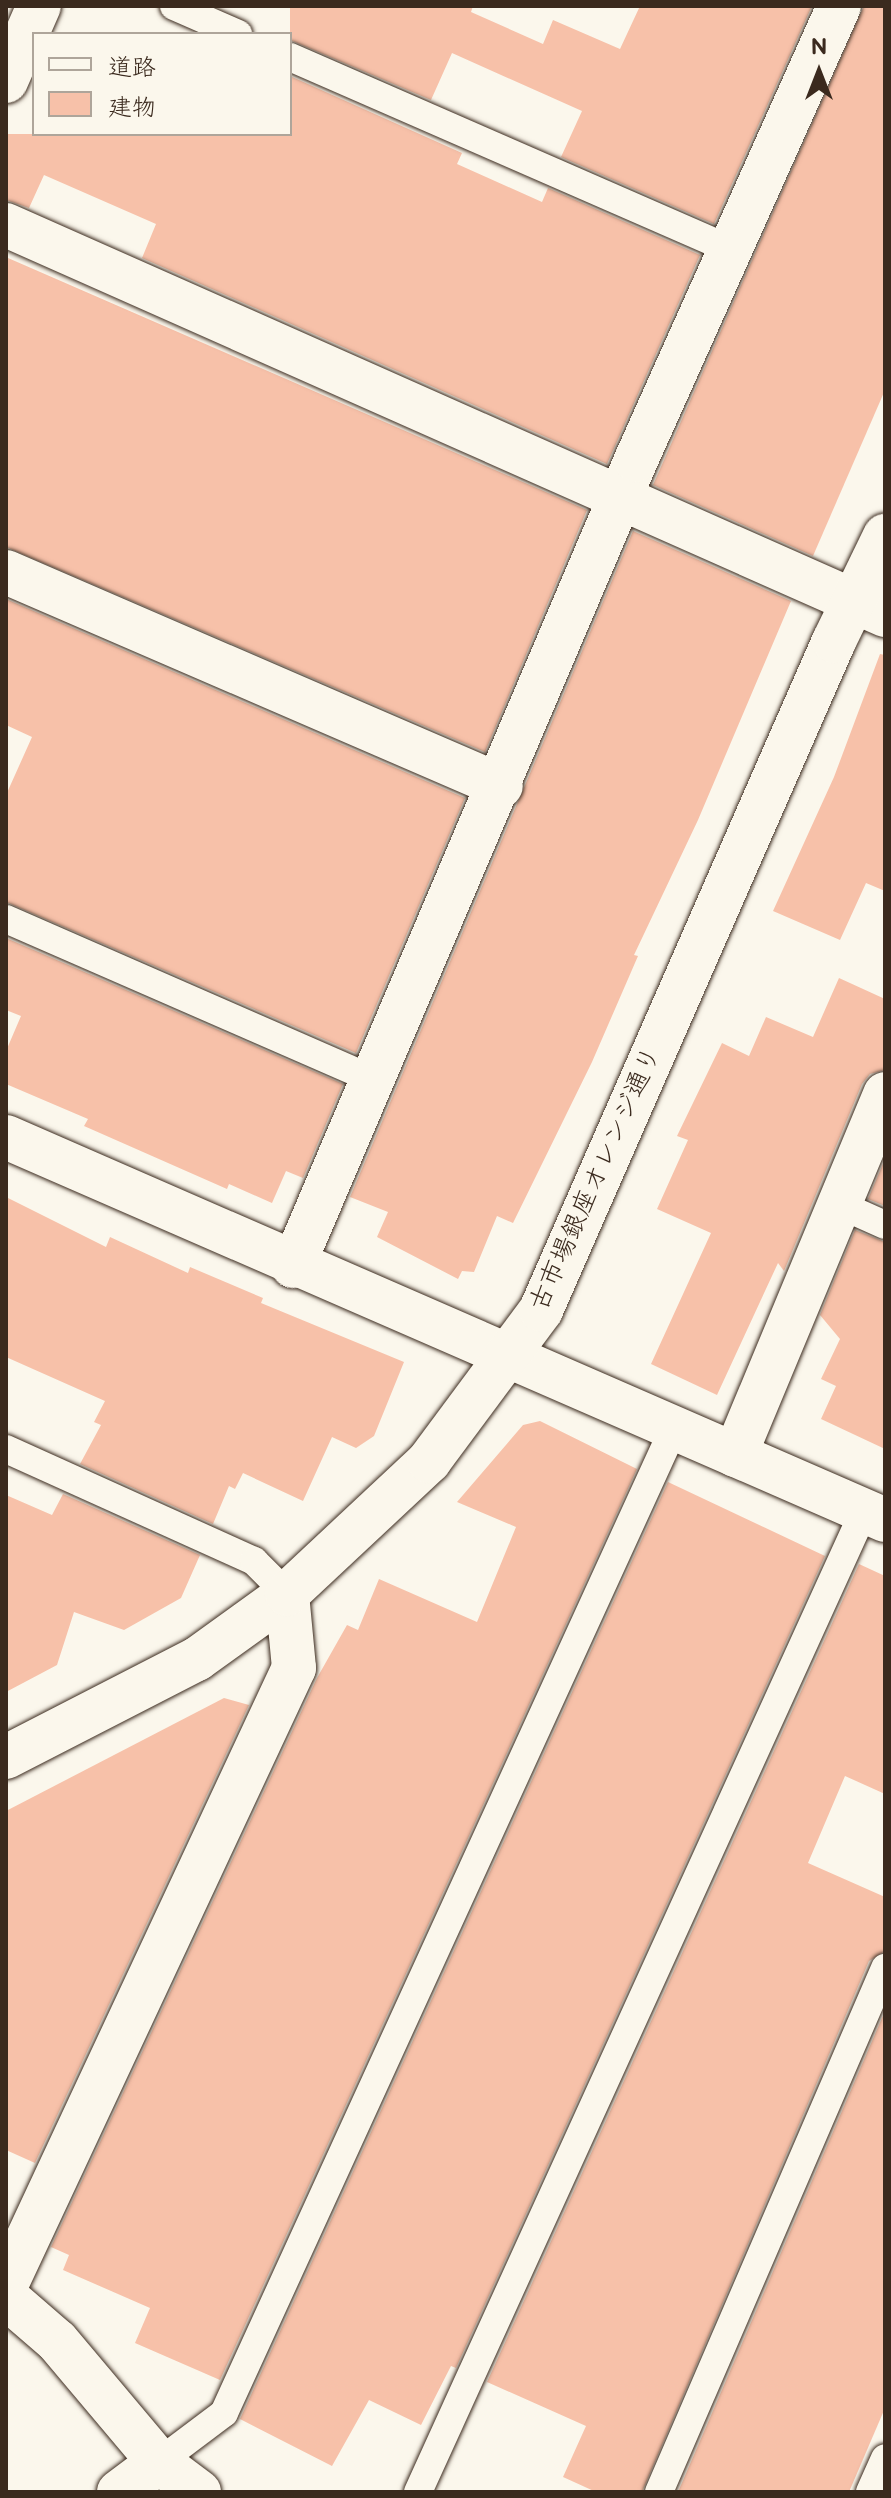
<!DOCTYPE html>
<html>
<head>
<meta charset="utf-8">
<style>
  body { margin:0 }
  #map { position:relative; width:891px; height:2498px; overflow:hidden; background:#fbf7ec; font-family:"Balsamiq Sans","Klee One",sans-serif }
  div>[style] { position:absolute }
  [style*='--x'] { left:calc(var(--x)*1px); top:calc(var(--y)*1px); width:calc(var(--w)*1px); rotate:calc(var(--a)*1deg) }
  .building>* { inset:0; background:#f7c1a9 }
  .roads { filter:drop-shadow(0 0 2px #3b2a1e) drop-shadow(0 0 2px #3b2a1e) }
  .service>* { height:28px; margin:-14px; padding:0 14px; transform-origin:14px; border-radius:14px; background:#fbf7ec }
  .minor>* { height:44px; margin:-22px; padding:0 22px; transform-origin:22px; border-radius:22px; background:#fbf7ec }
  .tertiary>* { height:44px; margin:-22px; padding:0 22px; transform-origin:22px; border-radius:22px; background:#fbf7ec }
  span { translate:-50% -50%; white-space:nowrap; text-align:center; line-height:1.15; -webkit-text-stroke:7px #fbf7ec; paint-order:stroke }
  .street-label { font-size:26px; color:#3b2a1e }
  .frame { position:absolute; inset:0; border:8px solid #3b2a1e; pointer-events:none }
  .legend { position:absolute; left:32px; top:32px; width:260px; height:104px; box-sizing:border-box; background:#fbf7ec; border:2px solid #aea59a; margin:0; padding:10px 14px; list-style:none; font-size:24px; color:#3b2a1e }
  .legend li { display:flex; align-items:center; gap:16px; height:40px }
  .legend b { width:40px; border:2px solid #aea59a }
  .north { position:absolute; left:779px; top:32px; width:80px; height:80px; -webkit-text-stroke:6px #fbf7ec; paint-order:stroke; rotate:0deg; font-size:22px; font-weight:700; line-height:32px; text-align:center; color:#3b2a1e }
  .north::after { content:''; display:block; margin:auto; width:28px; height:36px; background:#3b2a1e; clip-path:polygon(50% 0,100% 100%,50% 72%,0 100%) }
</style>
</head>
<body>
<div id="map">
  <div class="building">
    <div style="clip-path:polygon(290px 6px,473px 6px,471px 12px,543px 44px,553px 20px,620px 49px,640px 6px,812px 6px,714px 224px,561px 157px,582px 111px,452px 53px,431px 100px,290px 40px)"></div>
    <div style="clip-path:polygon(864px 6px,885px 6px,885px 390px,813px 556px,653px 485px)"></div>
    <div style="clip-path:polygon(290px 76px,462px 153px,457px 164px,542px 202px,548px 188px,700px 255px,607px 464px,142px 258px,156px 224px,44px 175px,29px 208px,6px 200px,6px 134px,290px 134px)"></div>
    <div style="clip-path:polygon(6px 252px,8px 258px,587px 510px,485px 752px,6px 547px)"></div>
    <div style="clip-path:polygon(633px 531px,791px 601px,698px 820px,634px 955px,638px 956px,592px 1062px,513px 1223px,497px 1216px,474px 1272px,462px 1271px,458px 1279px,377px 1237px,388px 1212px,350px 1197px)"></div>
    <div style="clip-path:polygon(6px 599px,465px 798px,356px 1053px,6px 902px,6px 795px,32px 737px,6px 725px)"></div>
    <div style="clip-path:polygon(880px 654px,885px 655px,885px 891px,866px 883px,840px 940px,773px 911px,834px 777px)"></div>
    <div style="clip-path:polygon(6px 938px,343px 1084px,303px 1178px,286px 1171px,272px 1203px,229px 1184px,227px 1189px,84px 1126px,88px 1119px,6px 1084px,6px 1051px,21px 1016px,6px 1010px)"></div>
    <div style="clip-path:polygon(839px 978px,885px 999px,885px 1070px,870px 1074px,862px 1084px,784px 1271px,778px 1263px,717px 1395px,651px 1364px,711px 1233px,657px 1209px,688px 1140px,677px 1136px,722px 1043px,749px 1056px,766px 1017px,813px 1037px)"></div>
    <div style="clip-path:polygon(885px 1159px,885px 1206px,868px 1199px)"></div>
    <div style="clip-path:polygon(6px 1197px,106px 1247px,110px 1237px,188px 1273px,190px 1267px,263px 1298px,261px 1303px,404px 1362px,374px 1436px,356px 1448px,332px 1437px,303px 1501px,243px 1473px,235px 1489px,229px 1486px,213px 1524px,80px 1464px,101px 1425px,94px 1422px,105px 1401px,6px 1357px)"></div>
    <div style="clip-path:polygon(855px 1230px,885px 1242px,885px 1449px,821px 1419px,836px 1386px,821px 1379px,840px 1339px,820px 1315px)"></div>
    <div style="clip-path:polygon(540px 1421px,637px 1469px,220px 2380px,135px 2343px,150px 2308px,63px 2270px,69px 2255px,51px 2247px,317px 1678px,347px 1625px,358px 1630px,379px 1579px,477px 1622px,516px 1527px,457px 1502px,523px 1425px)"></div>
    <div style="clip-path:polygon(668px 1482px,825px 1556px,456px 2368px,451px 2366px,421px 2425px,369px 2400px,332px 2466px,240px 2419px)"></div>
    <div style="clip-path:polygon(63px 1494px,200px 1555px,181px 1598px,124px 1630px,74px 1612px,57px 1665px,6px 1692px,6px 1495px,52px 1515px)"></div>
    <div style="clip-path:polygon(859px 1564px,885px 1576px,885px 1794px,845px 1776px,808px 1863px,885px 1897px,885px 1951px,869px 1961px,642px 2492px,596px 2492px,563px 2477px,586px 2426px,487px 2382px)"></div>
    <div style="clip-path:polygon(224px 1698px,249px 1705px,35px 2163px,6px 2150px,6px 1811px)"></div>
    <div style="clip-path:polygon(885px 2011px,885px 2408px,849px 2492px,678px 2492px)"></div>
  </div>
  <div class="roads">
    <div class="service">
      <div style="--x:174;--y:6;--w:70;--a:23.6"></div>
      <div style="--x:290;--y:57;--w:481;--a:23.6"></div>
      <div style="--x:6;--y:919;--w:400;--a:23.6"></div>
      <div style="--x:838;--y:1204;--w:51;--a:24.1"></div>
      <div style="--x:6;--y:1449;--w:272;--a:24.3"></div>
      <div style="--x:254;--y:1561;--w:47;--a:45"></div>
      <div style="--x:159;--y:2462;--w:81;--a:-37"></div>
      <div style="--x:224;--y:2413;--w:1083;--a:-65.45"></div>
      <div style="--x:418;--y:2492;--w:1078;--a:-65.55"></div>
      <div style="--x:659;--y:2492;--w:571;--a:-66.67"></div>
      <div style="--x:870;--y:2492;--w:37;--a:-66"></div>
    </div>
    <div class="minor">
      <div style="--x:6;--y:81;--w:82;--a:-66.3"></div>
      <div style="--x:6;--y:225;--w:962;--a:23.93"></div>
      <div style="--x:6;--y:572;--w:539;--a:23.38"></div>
      <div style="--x:293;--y:1266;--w:876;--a:-66.95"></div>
      <div style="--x:636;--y:460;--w:497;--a:-65.9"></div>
      <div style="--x:735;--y:1455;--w:391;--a:-67.4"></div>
      <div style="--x:6;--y:2285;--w:681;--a:-64.98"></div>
      <div style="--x:294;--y:1668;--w:74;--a:-95.4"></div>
      <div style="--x:6;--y:2297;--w:67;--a:40.8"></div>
      <div style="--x:57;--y:2341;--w:158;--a:49.9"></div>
      <div style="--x:159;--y:2462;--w:50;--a:36.9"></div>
      <div style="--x:119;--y:2492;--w:50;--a:-36.9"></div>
    </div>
    <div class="tertiary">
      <div style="--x:6;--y:1137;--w:959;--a:23.54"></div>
      <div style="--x:6;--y:1757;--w:215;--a:-27.2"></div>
      <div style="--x:197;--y:1659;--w:111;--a:-35.8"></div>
      <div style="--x:287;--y:1594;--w:195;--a:-43.1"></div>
      <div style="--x:429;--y:1461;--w:188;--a:-53.4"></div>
      <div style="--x:541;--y:1310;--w:730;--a:-66.35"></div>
      <div style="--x:834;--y:641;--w:117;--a:-64.1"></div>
    </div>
  </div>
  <div class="street-label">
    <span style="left:596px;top:1179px;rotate:-66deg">古市場銀座オレンジ通り</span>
  </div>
  <div class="frame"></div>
  <ul class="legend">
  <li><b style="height:10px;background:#fbf7ec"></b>道路</li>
  <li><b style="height:22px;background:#f7c1a9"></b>建物</li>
  </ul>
  <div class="north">N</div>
</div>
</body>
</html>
